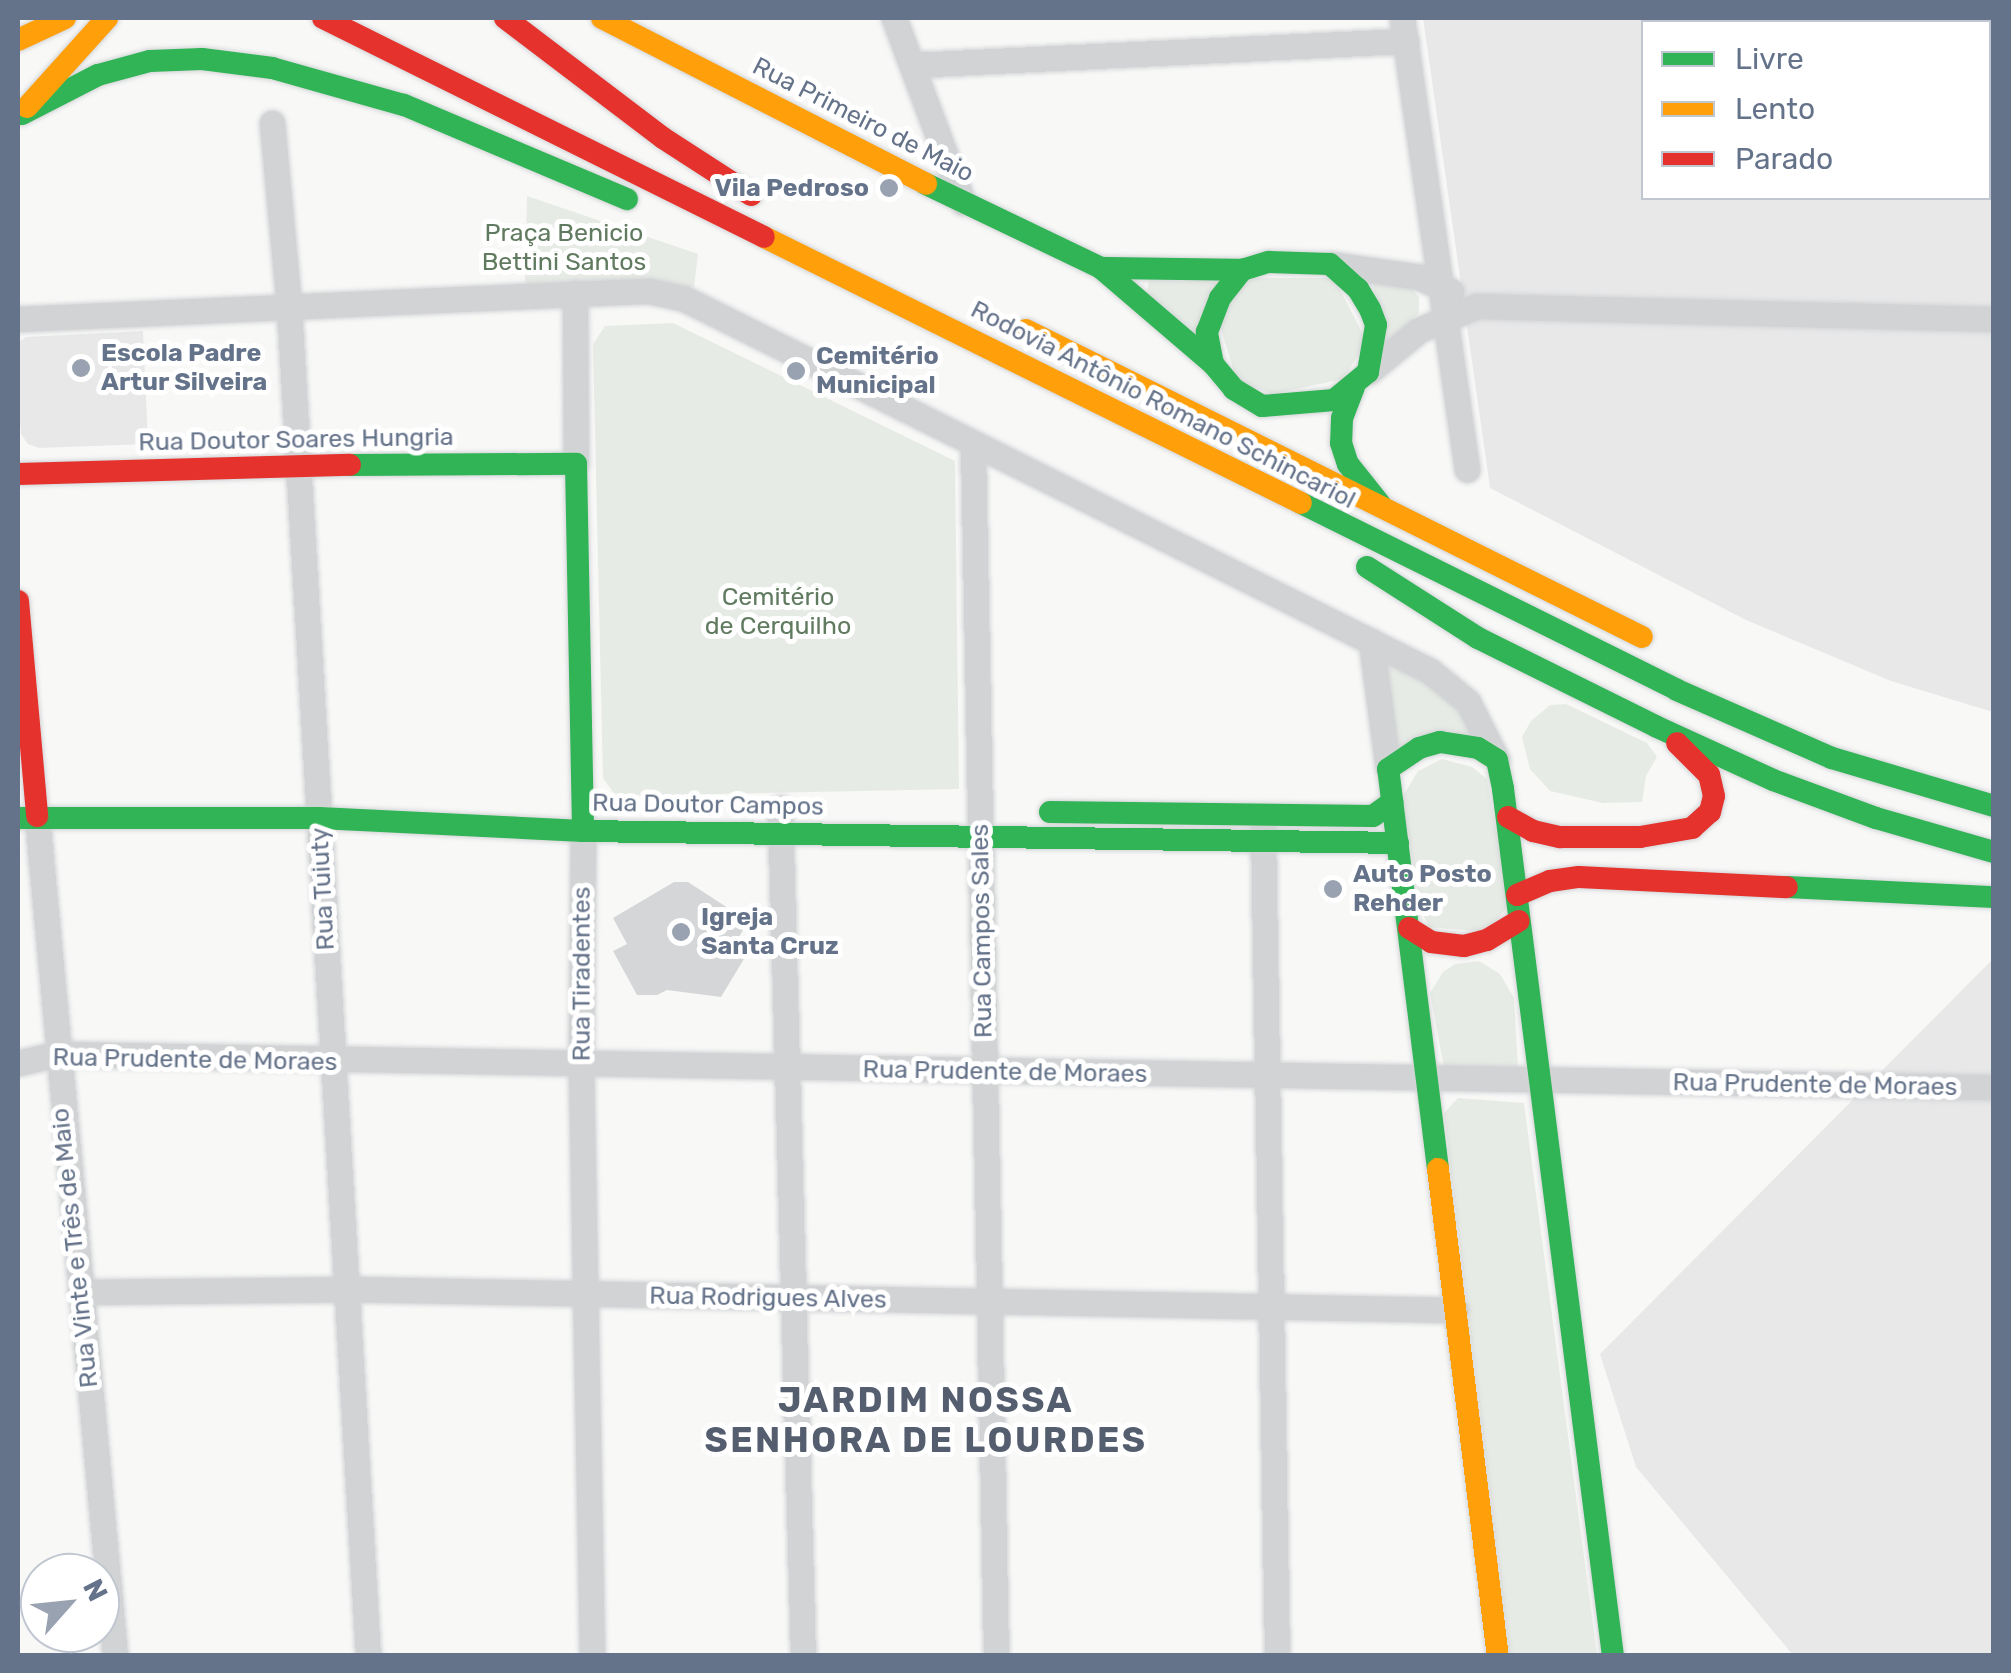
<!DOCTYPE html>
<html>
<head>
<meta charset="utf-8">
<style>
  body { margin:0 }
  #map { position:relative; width:2011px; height:1673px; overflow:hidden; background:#f8f8f7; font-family:Rubik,sans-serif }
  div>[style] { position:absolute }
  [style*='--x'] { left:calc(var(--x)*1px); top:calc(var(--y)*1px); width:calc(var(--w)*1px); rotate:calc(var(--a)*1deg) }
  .built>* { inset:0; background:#e8e8e9 }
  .green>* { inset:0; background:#e7ebe5 }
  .building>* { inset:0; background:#d5d6d7 }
  .roads { filter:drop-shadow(0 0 2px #d3d5d7) drop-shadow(0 0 2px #d3d5d7) }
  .street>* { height:25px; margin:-12.5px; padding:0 12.5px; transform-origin:12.5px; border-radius:12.5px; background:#d2d3d4 }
  .fast>* { height:22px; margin:-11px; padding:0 11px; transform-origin:11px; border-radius:11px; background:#30b455 }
  .slow>* { height:22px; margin:-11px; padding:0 11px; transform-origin:11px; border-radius:11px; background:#ff9f0a }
  .jam>* { height:22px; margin:-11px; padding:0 11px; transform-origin:11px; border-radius:11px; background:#e5322d }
  .dots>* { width:28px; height:28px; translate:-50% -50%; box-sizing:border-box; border:5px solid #fff; border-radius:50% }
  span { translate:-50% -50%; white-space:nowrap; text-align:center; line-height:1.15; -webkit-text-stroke:10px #fff; paint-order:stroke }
  .street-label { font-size:25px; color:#65738a }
  .poi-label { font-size:25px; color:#65738a; font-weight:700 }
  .right { translate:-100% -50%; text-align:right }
  .left { translate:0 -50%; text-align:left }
  .park-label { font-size:25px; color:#617b60 }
  .district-label { font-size:35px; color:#545e6f; font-weight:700; letter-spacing:2.5px }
  .frame { position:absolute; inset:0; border:20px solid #65738a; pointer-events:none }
  .legend { position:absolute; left:1641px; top:20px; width:350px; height:180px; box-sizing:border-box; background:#fff; border:2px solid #c1c7d0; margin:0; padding:12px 18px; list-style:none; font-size:30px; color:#65738a }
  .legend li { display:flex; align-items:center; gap:20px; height:50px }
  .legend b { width:50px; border:2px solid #c1c7d0 }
  .north { position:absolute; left:20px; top:1553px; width:100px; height:100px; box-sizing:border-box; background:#fff; border:2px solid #c1c7d0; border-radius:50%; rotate:63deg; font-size:28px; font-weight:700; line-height:40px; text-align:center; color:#65738a }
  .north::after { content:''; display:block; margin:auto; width:35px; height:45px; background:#98a2b0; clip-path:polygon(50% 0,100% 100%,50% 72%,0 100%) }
</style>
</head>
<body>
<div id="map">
  <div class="built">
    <div style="clip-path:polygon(evenodd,1423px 18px,1993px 18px,1993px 712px,1891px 681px,1746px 620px,1490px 488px,1423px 18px,1644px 22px,1988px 22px,1988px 198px,1644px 198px,1644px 22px)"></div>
    <div style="clip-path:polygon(143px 331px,148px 444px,39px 448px,28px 444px,21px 434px,18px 394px,18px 342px,26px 337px)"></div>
    <div style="clip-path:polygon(1993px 959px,1993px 1655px,1793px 1655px,1636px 1467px,1600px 1354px)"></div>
  </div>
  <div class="green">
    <div style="clip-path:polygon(527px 196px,698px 254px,694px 287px,525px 287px)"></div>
    <div style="clip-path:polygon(1372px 276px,1411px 288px,1419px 297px,1419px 313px,1383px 346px)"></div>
    <div style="clip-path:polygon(1245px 278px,1334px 278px,1367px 342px,1343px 379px,1273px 394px,1237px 381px,1217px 317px)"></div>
    <div style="clip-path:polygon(1149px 280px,1219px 281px,1197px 334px,1147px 293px)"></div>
    <div style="clip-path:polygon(673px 323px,955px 461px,959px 789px,616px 796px,603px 778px,593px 344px,605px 326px)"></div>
    <div style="clip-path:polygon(1384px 661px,1410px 669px,1456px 706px,1475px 736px,1398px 753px)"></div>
    <div style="clip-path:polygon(1566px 704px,1647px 743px,1657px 757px,1646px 776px,1642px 802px,1603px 803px,1550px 791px,1530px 769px,1522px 737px,1531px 721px,1550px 705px)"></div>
    <div style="clip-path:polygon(1442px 759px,1472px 767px,1487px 779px,1509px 905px,1487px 932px,1429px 927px,1421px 910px,1402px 798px,1418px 771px)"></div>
    <div style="clip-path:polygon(1479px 961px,1500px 974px,1514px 998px,1518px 1067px,1445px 1073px,1430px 993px,1443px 972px,1455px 964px)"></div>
    <div style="clip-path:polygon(1458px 1098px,1524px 1103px,1597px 1655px,1510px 1655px,1444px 1113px)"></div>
  </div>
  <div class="building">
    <div style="clip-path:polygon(674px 882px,688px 882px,748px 921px,734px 946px,747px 954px,721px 997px,667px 990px,657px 995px,637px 995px,613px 951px,627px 944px,613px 918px)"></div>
  </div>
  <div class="roads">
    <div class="street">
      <div style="--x:894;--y:18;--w:197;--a:69.5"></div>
      <div style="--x:1402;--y:18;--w:456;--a:81.8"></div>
      <div style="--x:912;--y:65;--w:495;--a:-2.8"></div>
      <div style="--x:272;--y:123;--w:184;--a:84.7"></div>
      <div style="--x:289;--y:306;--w:1352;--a:86.65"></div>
      <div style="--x:1330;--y:264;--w:90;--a:8.3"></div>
      <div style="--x:1419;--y:277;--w:35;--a:24"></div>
      <div style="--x:575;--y:293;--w:171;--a:89.7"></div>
      <div style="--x:18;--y:319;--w:601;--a:-2.58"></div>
      <div style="--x:618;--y:292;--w:31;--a:-2"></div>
      <div style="--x:649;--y:291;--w:35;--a:12"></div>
      <div style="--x:683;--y:298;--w:835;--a:26.53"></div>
      <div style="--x:1430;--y:671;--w:49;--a:39.2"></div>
      <div style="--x:1468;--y:702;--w:65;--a:63.4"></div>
      <div style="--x:1368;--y:372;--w:66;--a:-39.5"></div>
      <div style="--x:1419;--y:330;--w:63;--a:-22.5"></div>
      <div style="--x:1477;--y:306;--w:517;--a:1.44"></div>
      <div style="--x:973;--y:446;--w:1210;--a:88.91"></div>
      <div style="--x:1371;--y:641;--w:129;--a:82.4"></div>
      <div style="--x:780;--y:808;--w:848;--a:88.45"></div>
      <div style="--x:37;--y:816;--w:844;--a:84.69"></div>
      <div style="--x:1263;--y:829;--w:827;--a:89.03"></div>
      <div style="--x:583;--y:831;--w:235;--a:90.5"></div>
      <div style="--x:581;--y:1066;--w:590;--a:88.93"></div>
      <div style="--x:18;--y:1063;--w:40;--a:-13"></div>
      <div style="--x:57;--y:1054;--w:1937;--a:0.98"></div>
      <div style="--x:80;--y:1292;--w:267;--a:-0.6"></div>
      <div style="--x:347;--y:1289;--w:1109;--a:1.08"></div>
    </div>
    <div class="fast">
      <div style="--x:22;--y:114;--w:85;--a:-27.2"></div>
      <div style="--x:98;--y:75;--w:54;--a:-15.1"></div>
      <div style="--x:150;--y:61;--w:52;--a:-2.2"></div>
      <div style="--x:202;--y:59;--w:71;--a:7.3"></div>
      <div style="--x:272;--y:68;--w:137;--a:15.7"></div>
      <div style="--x:404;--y:105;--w:242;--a:22.9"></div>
      <div style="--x:926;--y:184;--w:194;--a:25.6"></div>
      <div style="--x:1101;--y:268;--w:148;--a:40.6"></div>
      <div style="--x:1269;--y:262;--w:61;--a:1.9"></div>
      <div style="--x:1330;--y:264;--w:38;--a:42"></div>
      <div style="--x:1358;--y:289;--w:23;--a:59"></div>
      <div style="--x:1370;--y:309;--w:17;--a:69"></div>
      <div style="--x:1376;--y:325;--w:48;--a:99.7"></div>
      <div style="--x:1368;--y:372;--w:44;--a:140.5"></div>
      <div style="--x:1334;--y:400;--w:72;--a:175.2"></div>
      <div style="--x:1262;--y:406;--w:33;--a:-149"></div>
      <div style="--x:1234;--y:389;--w:33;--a:-130"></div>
      <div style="--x:1213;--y:364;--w:33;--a:-101"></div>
      <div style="--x:1207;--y:332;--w:36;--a:-69"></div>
      <div style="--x:1220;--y:298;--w:36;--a:-52"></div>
      <div style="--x:1242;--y:270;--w:28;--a:-17"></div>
      <div style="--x:1101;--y:268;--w:141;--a:0.8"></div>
      <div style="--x:1354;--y:387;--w:33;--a:111"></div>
      <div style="--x:1342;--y:418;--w:25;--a:92"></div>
      <div style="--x:1341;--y:443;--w:22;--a:72"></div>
      <div style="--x:1348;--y:464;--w:51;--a:51.3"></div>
      <div style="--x:350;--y:465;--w:226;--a:-0.3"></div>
      <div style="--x:576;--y:464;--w:367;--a:88.9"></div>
      <div style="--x:1301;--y:503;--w:420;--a:26.4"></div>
      <div style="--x:1677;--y:690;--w:169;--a:23.7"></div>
      <div style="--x:1832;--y:758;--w:169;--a:16.5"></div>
      <div style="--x:1367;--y:567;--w:132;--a:32.6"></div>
      <div style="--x:1478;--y:638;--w:198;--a:26.4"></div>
      <div style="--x:1655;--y:726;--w:130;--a:24.6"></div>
      <div style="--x:1773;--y:780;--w:110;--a:20.3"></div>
      <div style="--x:1876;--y:818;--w:123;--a:16.1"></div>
      <div style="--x:1050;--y:812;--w:323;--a:0.7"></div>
      <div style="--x:1373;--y:816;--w:24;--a:-36"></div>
      <div style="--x:18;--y:818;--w:301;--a:0"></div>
      <div style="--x:319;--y:818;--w:264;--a:2.8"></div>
      <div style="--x:583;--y:831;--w:815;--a:0.84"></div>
      <div style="--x:1787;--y:887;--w:207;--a:2.8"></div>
      <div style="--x:1438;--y:1169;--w:403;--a:-97.1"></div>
      <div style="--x:1388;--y:769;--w:37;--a:-34"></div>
      <div style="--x:1419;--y:748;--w:22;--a:-16"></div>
      <div style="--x:1440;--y:742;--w:38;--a:9"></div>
      <div style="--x:1478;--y:748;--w:22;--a:32"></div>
      <div style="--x:1497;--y:760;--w:30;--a:78"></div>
      <div style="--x:1503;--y:789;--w:874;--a:82.77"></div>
    </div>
    <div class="slow">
      <div style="--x:602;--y:18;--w:364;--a:27.1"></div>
      <div style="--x:18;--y:40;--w:52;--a:-25.1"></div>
      <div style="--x:27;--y:107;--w:120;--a:-48"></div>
      <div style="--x:764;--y:237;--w:599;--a:26.35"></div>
      <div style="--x:1026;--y:330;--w:688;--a:26.49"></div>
      <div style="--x:1438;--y:1169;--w:491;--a:83"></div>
    </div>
    <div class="jam">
      <div style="--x:323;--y:18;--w:492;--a:26.4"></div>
      <div style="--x:505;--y:18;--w:198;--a:37.2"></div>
      <div style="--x:663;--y:138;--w:105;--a:32.9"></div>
      <div style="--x:18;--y:474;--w:332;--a:-1.6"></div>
      <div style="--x:18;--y:601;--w:216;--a:84.9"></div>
      <div style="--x:1508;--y:817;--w:29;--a:29"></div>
      <div style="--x:1533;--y:831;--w:28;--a:13"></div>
      <div style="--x:1560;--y:837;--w:80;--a:0"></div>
      <div style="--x:1640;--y:837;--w:53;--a:-9.8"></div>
      <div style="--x:1692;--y:828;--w:24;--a:-42"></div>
      <div style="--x:1710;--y:812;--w:16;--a:-76"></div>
      <div style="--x:1714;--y:796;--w:22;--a:-103"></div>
      <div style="--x:1709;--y:775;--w:45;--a:-135"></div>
      <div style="--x:1517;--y:895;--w:36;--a:-23"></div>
      <div style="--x:1550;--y:881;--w:29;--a:-8"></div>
      <div style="--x:1579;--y:877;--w:208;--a:2.8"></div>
      <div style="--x:1409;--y:928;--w:26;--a:32"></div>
      <div style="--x:1431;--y:942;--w:33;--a:7"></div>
      <div style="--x:1464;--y:946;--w:24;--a:-15"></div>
      <div style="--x:1487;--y:940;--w:37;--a:-31"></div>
    </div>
  </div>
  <div class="dots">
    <div style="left:889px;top:188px;background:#98a2b0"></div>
    <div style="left:81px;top:368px;background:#98a2b0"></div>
    <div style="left:796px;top:371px;background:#98a2b0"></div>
    <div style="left:1333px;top:889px;background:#98a2b0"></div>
    <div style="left:681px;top:932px;background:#98a2b0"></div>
  </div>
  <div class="street-label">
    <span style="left:863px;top:120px;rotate:27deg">Rua Primeiro de Maio</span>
    <span style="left:1163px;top:405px;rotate:27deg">Rodovia Antônio Romano Schincariol</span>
    <span style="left:296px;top:440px;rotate:-1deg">Rua Doutor Soares Hungria</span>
    <span style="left:708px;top:805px;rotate:1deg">Rua Doutor Campos</span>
    <span style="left:323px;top:889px;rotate:-93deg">Rua Tuiuty</span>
    <span style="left:982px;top:931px;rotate:-91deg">Rua Campos Sales</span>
    <span style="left:582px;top:974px;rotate:-90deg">Rua Tiradentes</span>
    <span style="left:195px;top:1060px;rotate:1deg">Rua Prudente de Moraes</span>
    <span style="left:1005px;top:1072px;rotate:1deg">Rua Prudente de Moraes</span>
    <span style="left:1815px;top:1085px;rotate:1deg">Rua Prudente de Moraes</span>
    <span style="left:75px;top:1248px;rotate:-96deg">Rua Vinte e Três de Maio</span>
    <span style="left:768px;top:1298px;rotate:1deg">Rua Rodrigues Alves</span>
  </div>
  <div class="poi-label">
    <span class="right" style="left:869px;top:188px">Vila Pedroso</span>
    <span class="left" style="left:101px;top:368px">Escola Padre<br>Artur Silveira</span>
    <span class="left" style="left:816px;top:371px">Cemitério<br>Municipal</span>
    <span class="left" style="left:1353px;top:889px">Auto Posto<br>Rehder</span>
    <span class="left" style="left:701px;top:932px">Igreja<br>Santa Cruz</span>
  </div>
  <div class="park-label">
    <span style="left:564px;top:248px">Praça Benicio<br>Bettini Santos</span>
    <span style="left:778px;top:612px">Cemitério<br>de Cerquilho</span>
  </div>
  <div class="district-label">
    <span style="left:926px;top:1420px">JARDIM NOSSA<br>SENHORA DE LOURDES</span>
  </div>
  <div class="frame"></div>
  <ul class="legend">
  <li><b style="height:12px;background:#30b455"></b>Livre</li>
  <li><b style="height:12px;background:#ff9f0a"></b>Lento</li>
  <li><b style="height:12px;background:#e5322d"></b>Parado</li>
  </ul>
  <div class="north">N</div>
</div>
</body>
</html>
